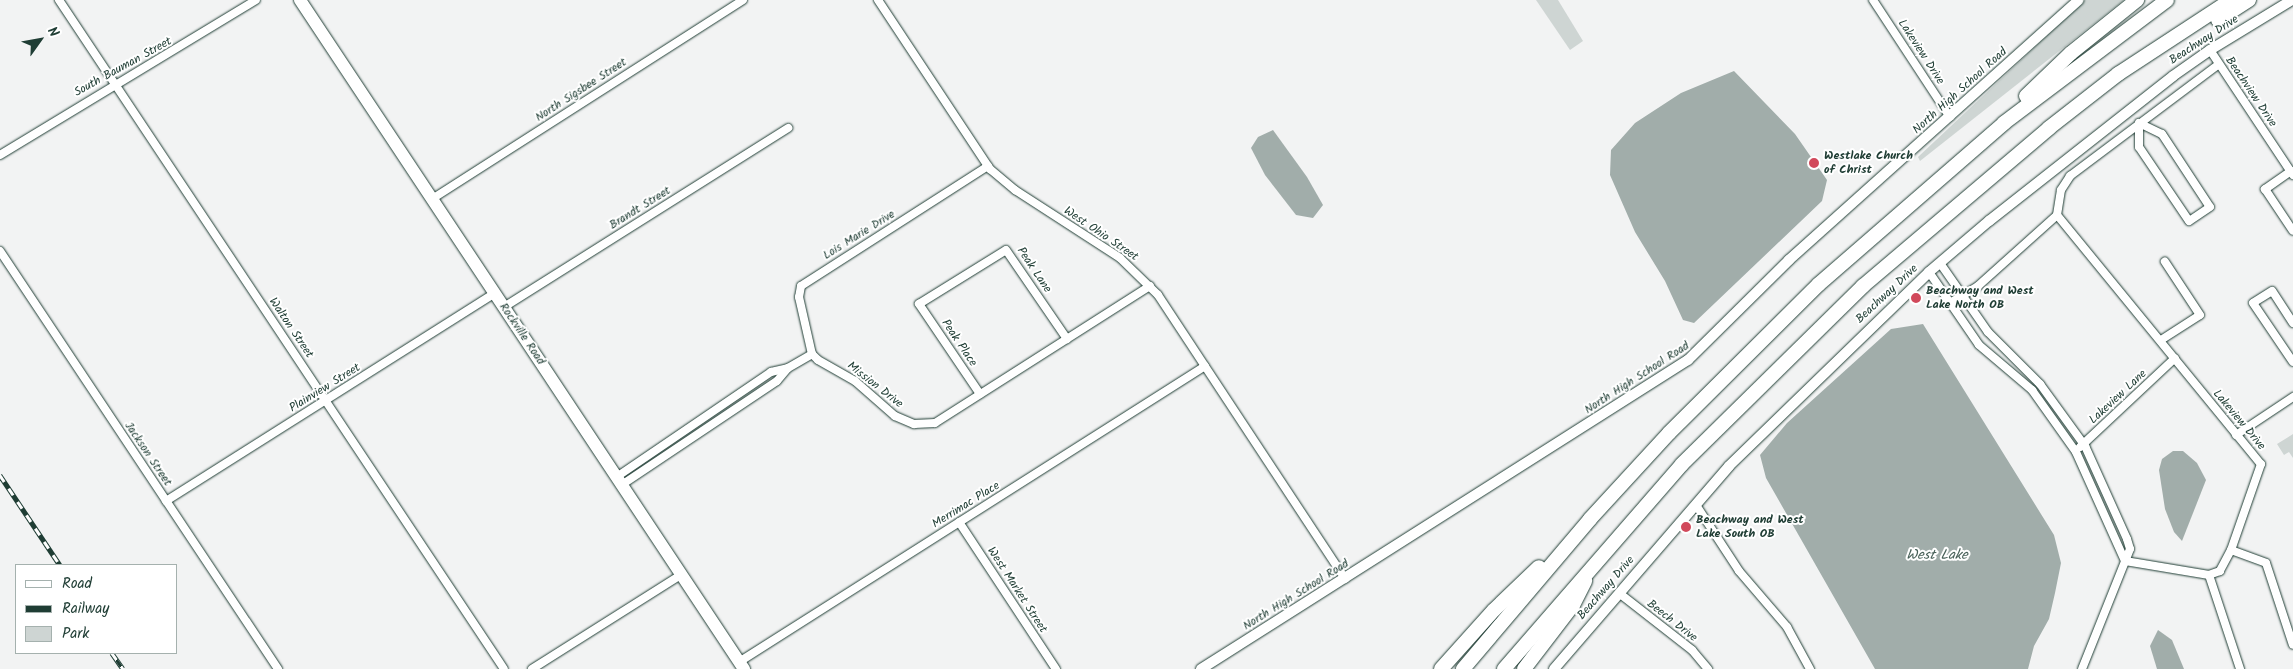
<!DOCTYPE html>
<html>
<head>
<meta charset="utf-8">
<style>
  body { margin:0 }
  #map { position:relative; width:2293px; height:669px; overflow:hidden; background:#f2f3f3; font-family:Kalam,sans-serif }
  div>[style] { position:absolute }
  [style*='--x'] { left:calc(var(--x)*1px); top:calc(var(--y)*1px); width:calc(var(--w)*1px); rotate:calc(var(--a)*1deg) }
  .green>* { inset:0; background:#ced5d3 }
  .water>* { inset:0; background:#a1adaa }
  .roads { filter:drop-shadow(0 0 1px #1f3d34) drop-shadow(0 0 1px #1f3d34) }
  .minor>* { height:8px; margin:-4px; padding:0 4px; transform-origin:4px; border-radius:4px; background:#fff }
  .tertiary>* { height:10px; margin:-5px; padding:0 5px; transform-origin:5px; border-radius:5px; background:#fff }
  .primary>* { height:12px; margin:-6px; padding:0 6px; transform-origin:6px; border-radius:6px; background:#fff }
  .motorway>* { height:14px; margin:-7px; padding:0 7px; transform-origin:7px; border-radius:7px; background:#fff }
  .rail>* { height:4.5px; margin-top:-2.25px; transform-origin:0; background:repeating-linear-gradient(90deg,#fff 0 8px,#1f3d34 0 16px); box-sizing:border-box; border-block:1px solid #1f3d34 }
  .dots>* { width:14px; height:14px; translate:-50% -50%; box-sizing:border-box; border:2px solid #fff; border-radius:50% }
  span { translate:-50% -50%; white-space:nowrap; text-align:center; line-height:1.15; -webkit-text-stroke:4px #fff; paint-order:stroke }
  .street-label { font-size:12px; color:#1f3d34 }
  .poi-label { font-size:12px; color:#1f3d34; font-weight:700 }
  .left { translate:0 -50%; text-align:left }
  .water-label { font-size:14px; color:#465f57; font-style:italic }
  .legend { position:absolute; left:15px; top:564px; width:162px; height:90px; box-sizing:border-box; background:#fff; border:1px solid #a5b1ae; margin:0; padding:6px 9px; list-style:none; font-size:15px; color:#1f3d34 }
  .legend li { display:flex; align-items:center; gap:10px; height:25px }
  .legend b { width:25px; border:1px solid #a5b1ae }
  .north { position:absolute; left:15px; top:15px; width:50px; height:50px; -webkit-text-stroke:4px #fff; paint-order:stroke; rotate:58deg; font-size:14px; font-weight:700; line-height:20px; text-align:center; color:#1f3d34 }
  .north::after { content:''; display:block; margin:auto; width:18px; height:22px; background:#1f3d34; clip-path:polygon(50% 0,100% 100%,50% 72%,0 100%) }
</style>
</head>
<body>
<div id="map">
  <div class="green">
    <div style="clip-path:polygon(1536px 0,1558px 0,1583px 41px,1570px 50px)"></div>
    <div style="clip-path:polygon(2085px 0,2124px 0,1920px 161px,1918px 157px)"></div>
    <div style="clip-path:polygon(2293px 434px,2293px 458px,2289px 452px,2284px 455px,2277px 444px)"></div>
  </div>
  <div class="water">
    <div style="clip-path:polygon(1734px 71px,1795px 134px,1827px 180px,1822px 201px,1694px 323px,1683px 320px,1665px 281px,1635px 232px,1610px 175px,1611px 150px,1635px 123px,1681px 93px)"></div>
    <div style="clip-path:polygon(1273px 130px,1307px 177px,1323px 205px,1313px 218px,1296px 215px,1265px 175px,1251px 148px,1258px 137px)"></div>
    <div style="clip-path:polygon(1923px 324px,2054px 535px,2061px 563px,2055px 593px,2049px 619px,2034px 646px,2028px 669px,1875px 669px,1766px 478px,1760px 455px,1787px 423px,1891px 329px)"></div>
    <div style="clip-path:polygon(2173px 451px,2183px 451px,2197px 463px,2206px 480px,2182px 541px,2174px 532px,2165px 509px,2159px 470px,2162px 459px)"></div>
    <div style="clip-path:polygon(2158px 630px,2172px 640px,2184px 669px,2157px 669px,2150px 646px)"></div>
  </div>
  <div class="roads">
    <div class="minor">
      <div style="--x:59;--y:0;--w:803;--a:56.37"></div>
      <div style="--x:878;--y:0;--w:203;--a:56.5"></div>
      <div style="--x:990;--y:169;--w:33;--a:40"></div>
      <div style="--x:1015;--y:190;--w:125;--a:32.9"></div>
      <div style="--x:1120;--y:258;--w:53;--a:44.2"></div>
      <div style="--x:1158;--y:295;--w:340;--a:56.6"></div>
      <div style="--x:1873;--y:0;--w:140;--a:56.7"></div>
      <div style="--x:2210;--y:50;--w:150;--a:56.4"></div>
      <div style="--x:2139;--y:123;--w:25;--a:26"></div>
      <div style="--x:2162;--y:134;--w:87;--a:56.7"></div>
      <div style="--x:2210;--y:207;--w:25;--a:146"></div>
      <div style="--x:2189;--y:221;--w:89;--a:-124"></div>
      <div style="--x:2139;--y:147;--w:24;--a:-90"></div>
      <div style="--x:0;--y:155;--w:299;--a:-31.2"></div>
      <div style="--x:988;--y:166;--w:222;--a:147.3"></div>
      <div style="--x:801;--y:286;--w:11;--a:100"></div>
      <div style="--x:799;--y:297;--w:58;--a:77.2"></div>
      <div style="--x:812;--y:354;--w:8;--a:45"></div>
      <div style="--x:818;--y:360;--w:43;--a:29.6"></div>
      <div style="--x:855;--y:381;--w:53;--a:41.2"></div>
      <div style="--x:895;--y:416;--w:21;--a:23"></div>
      <div style="--x:914;--y:424;--w:21;--a:-3"></div>
      <div style="--x:935;--y:423;--w:255;--a:-32.5"></div>
      <div style="--x:2291;--y:171;--w:32;--a:145"></div>
      <div style="--x:2265;--y:189;--w:50;--a:56.3"></div>
      <div style="--x:432;--y:199;--w:369;--a:-32.6"></div>
      <div style="--x:2057;--y:215;--w:322;--a:50.7"></div>
      <div style="--x:2261;--y:464;--w:91;--a:109.2"></div>
      <div style="--x:2231;--y:550;--w:24;--a:118"></div>
      <div style="--x:2220;--y:571;--w:12;--a:160"></div>
      <div style="--x:2209;--y:575;--w:85;--a:-170.5"></div>
      <div style="--x:0;--y:251;--w:502;--a:56.37"></div>
      <div style="--x:1940;--y:263;--w:84;--a:55.2"></div>
      <div style="--x:1988;--y:332;--w:74;--a:45"></div>
      <div style="--x:2040;--y:384;--w:77;--a:54"></div>
      <div style="--x:2085;--y:446;--w:102;--a:65.7"></div>
      <div style="--x:2127;--y:539;--w:10;--a:73"></div>
      <div style="--x:2130;--y:549;--w:129;--a:111.8"></div>
      <div style="--x:1929;--y:272;--w:88;--a:55.6"></div>
      <div style="--x:1979;--y:345;--w:70;--a:40.3"></div>
      <div style="--x:2032;--y:390;--w:76;--a:54.6"></div>
      <div style="--x:2076;--y:452;--w:120;--a:65.8"></div>
      <div style="--x:1950;--y:303;--w:33;--a:-31"></div>
      <div style="--x:1978;--y:286;--w:106;--a:-41.9"></div>
      <div style="--x:2057;--y:215;--w:25;--a:-81"></div>
      <div style="--x:2061;--y:190;--w:17;--a:-57"></div>
      <div style="--x:2070;--y:176;--w:186;--a:-36.9"></div>
      <div style="--x:504;--y:307;--w:336;--a:-32.2"></div>
      <div style="--x:2293;--y:323;--w:38;--a:-123"></div>
      <div style="--x:2272;--y:291;--w:22;--a:148"></div>
      <div style="--x:2253;--y:303;--w:71;--a:55.9"></div>
      <div style="--x:2161;--y:340;--w:46;--a:-32.7"></div>
      <div style="--x:2200;--y:315;--w:64;--a:-123.4"></div>
      <div style="--x:980;--y:394;--w:109;--a:-124.1"></div>
      <div style="--x:919;--y:304;--w:102;--a:-31.8"></div>
      <div style="--x:1006;--y:250;--w:108;--a:55.6"></div>
      <div style="--x:2236;--y:435;--w:69;--a:-33.7"></div>
      <div style="--x:2080;--y:447;--w:130;--a:-43.1"></div>
      <div style="--x:618;--y:476;--w:185;--a:-34.2"></div>
      <div style="--x:771;--y:372;--w:17;--a:-13"></div>
      <div style="--x:788;--y:368;--w:28;--a:-30"></div>
      <div style="--x:623;--y:484;--w:185;--a:-33.8"></div>
      <div style="--x:777;--y:381;--w:17;--a:-50"></div>
      <div style="--x:166;--y:501;--w:389;--a:-32.3"></div>
      <div style="--x:1696;--y:505;--w:79;--a:56.9"></div>
      <div style="--x:1739;--y:571;--w:74;--a:49.4"></div>
      <div style="--x:1787;--y:627;--w:48;--a:61.3"></div>
      <div style="--x:959;--y:522;--w:176;--a:56.6"></div>
      <div style="--x:2231;--y:550;--w:37;--a:20"></div>
      <div style="--x:2266;--y:563;--w:86;--a:71.8"></div>
      <div style="--x:2209;--y:575;--w:99;--a:71.7"></div>
      <div style="--x:1619;--y:593;--w:93;--a:38"></div>
      <div style="--x:1692;--y:650;--w:25;--a:50"></div>
      <div style="--x:739;--y:662;--w:552;--a:-32.42"></div>
      <div style="--x:532;--y:669;--w:178;--a:-32.3"></div>
    </div>
    <div class="tertiary">
      <div style="--x:1201;--y:669;--w:577;--a:-32.4"></div>
      <div style="--x:1688;--y:360;--w:142;--a:-44.7"></div>
      <div style="--x:1789;--y:260;--w:389;--a:-41.9"></div>
      <div style="--x:1554;--y:669;--w:268;--a:-49.2"></div>
      <div style="--x:1729;--y:466;--w:279;--a:-44.1"></div>
      <div style="--x:1929;--y:272;--w:79;--a:-40.4"></div>
      <div style="--x:1989;--y:221;--w:234;--a:-38.2"></div>
      <div style="--x:2173;--y:76;--w:45;--a:-35.1"></div>
      <div style="--x:2210;--y:50;--w:96;--a:-31.4"></div>
    </div>
    <div class="primary">
      <div style="--x:300;--y:0;--w:803;--a:56.43"></div>
    </div>
    <div class="motorway">
      <div style="--x:2218;--y:20;--w:37;--a:-33"></div>
      <div style="--x:2026;--y:96;--w:62;--a:-43.7"></div>
      <div style="--x:2071;--y:53;--w:85;--a:-38.8"></div>
      <div style="--x:1441;--y:669;--w:79;--a:-48.1"></div>
      <div style="--x:1494;--y:610;--w:62;--a:-43.7"></div>
      <div style="--x:1463;--y:669;--w:197;--a:-49.7"></div>
      <div style="--x:1590;--y:519;--w:117;--a:-47.4"></div>
      <div style="--x:1669;--y:433;--w:211;--a:-44.8"></div>
      <div style="--x:1819;--y:284;--w:245;--a:-41"></div>
      <div style="--x:2004;--y:123;--w:204;--a:-37"></div>
      <div style="--x:1504;--y:669;--w:271;--a:-49"></div>
      <div style="--x:1682;--y:464;--w:254;--a:-44.5"></div>
      <div style="--x:1863;--y:286;--w:244;--a:-40.3"></div>
      <div style="--x:2049;--y:128;--w:88;--a:-38"></div>
      <div style="--x:2118;--y:74;--w:135;--a:-33.2"></div>
      <div style="--x:1524;--y:669;--w:81;--a:-52.6"></div>
      <div style="--x:1573;--y:605;--w:27;--a:-63"></div>
    </div>
  </div>
  <div class="rail">
    <div style="--x:0;--y:475;--w:108;--a:56.3"></div>
    <div style="--x:112;--y:653;--w:19;--a:55"></div>
  </div>
  <div class="dots">
    <div style="left:1814px;top:163px;background:#d1495b"></div>
    <div style="left:1916px;top:298px;background:#d1495b"></div>
    <div style="left:1686px;top:527px;background:#d1495b"></div>
  </div>
  <div class="street-label">
    <span style="left:2204px;top:40px;rotate:-33deg">Beachway Drive</span>
    <span style="left:1921px;top:52px;rotate:57deg">Lakeview Drive</span>
    <span style="left:123px;top:67px;rotate:-29deg">South Bauman Street</span>
    <span style="left:581px;top:90px;rotate:-33deg">North Sigsbee Street</span>
    <span style="left:1960px;top:91px;rotate:-42deg">North High School Road</span>
    <span style="left:2251px;top:92px;rotate:56deg">Beachview Drive</span>
    <span style="left:640px;top:208px;rotate:-32deg">Brandt Street</span>
    <span style="left:1101px;top:234px;rotate:34deg">West Ohio Street</span>
    <span style="left:859px;top:235px;rotate:-32deg">Lois Marie Drive</span>
    <span style="left:1034px;top:270px;rotate:56deg">Peak Lane</span>
    <span style="left:1887px;top:294px;rotate:-43deg">Beachway Drive</span>
    <span style="left:291px;top:328px;rotate:56deg">Walton Street</span>
    <span style="left:522px;top:334px;rotate:56deg">Rockville Road</span>
    <span style="left:959px;top:343px;rotate:56deg">Peak Place</span>
    <span style="left:1637px;top:378px;rotate:-33deg">North High School Road</span>
    <span style="left:875px;top:385px;rotate:38deg">Mission Drive</span>
    <span style="left:325px;top:388px;rotate:-32deg">Plainview Street</span>
    <span style="left:2118px;top:397px;rotate:-43deg">Lakeview Lane</span>
    <span style="left:2239px;top:420px;rotate:50deg">Lakeview Drive</span>
    <span style="left:148px;top:454px;rotate:56deg">Jackson Street</span>
    <span style="left:966px;top:505px;rotate:-32deg">Merrimac Place</span>
    <span style="left:1606px;top:588px;rotate:-49deg">Beachway Drive</span>
    <span style="left:1017px;top:590px;rotate:57deg">West Market Street</span>
    <span style="left:1296px;top:595px;rotate:-32deg">North High School Road</span>
    <span style="left:1672px;top:621px;rotate:38deg">Beech Drive</span>
  </div>
  <div class="poi-label">
    <span class="left" style="left:1824px;top:163px">Westlake Church<br>of Christ</span>
    <span class="left" style="left:1926px;top:298px">Beachway and West<br>Lake North OB</span>
    <span class="left" style="left:1696px;top:527px">Beachway and West<br>Lake South OB</span>
  </div>
  <div class="water-label">
    <span style="left:1937px;top:555px">West Lake</span>
  </div>
  <ul class="legend">
  <li><b style="height:6px;background:#fff"></b>Road</li>
  <li><b style="height:6px;background:#1f3d34"></b>Railway</li>
  <li><b style="height:14px;background:#ced5d3"></b>Park</li>
  </ul>
  <div class="north">N</div>
</div>
</body>
</html>
